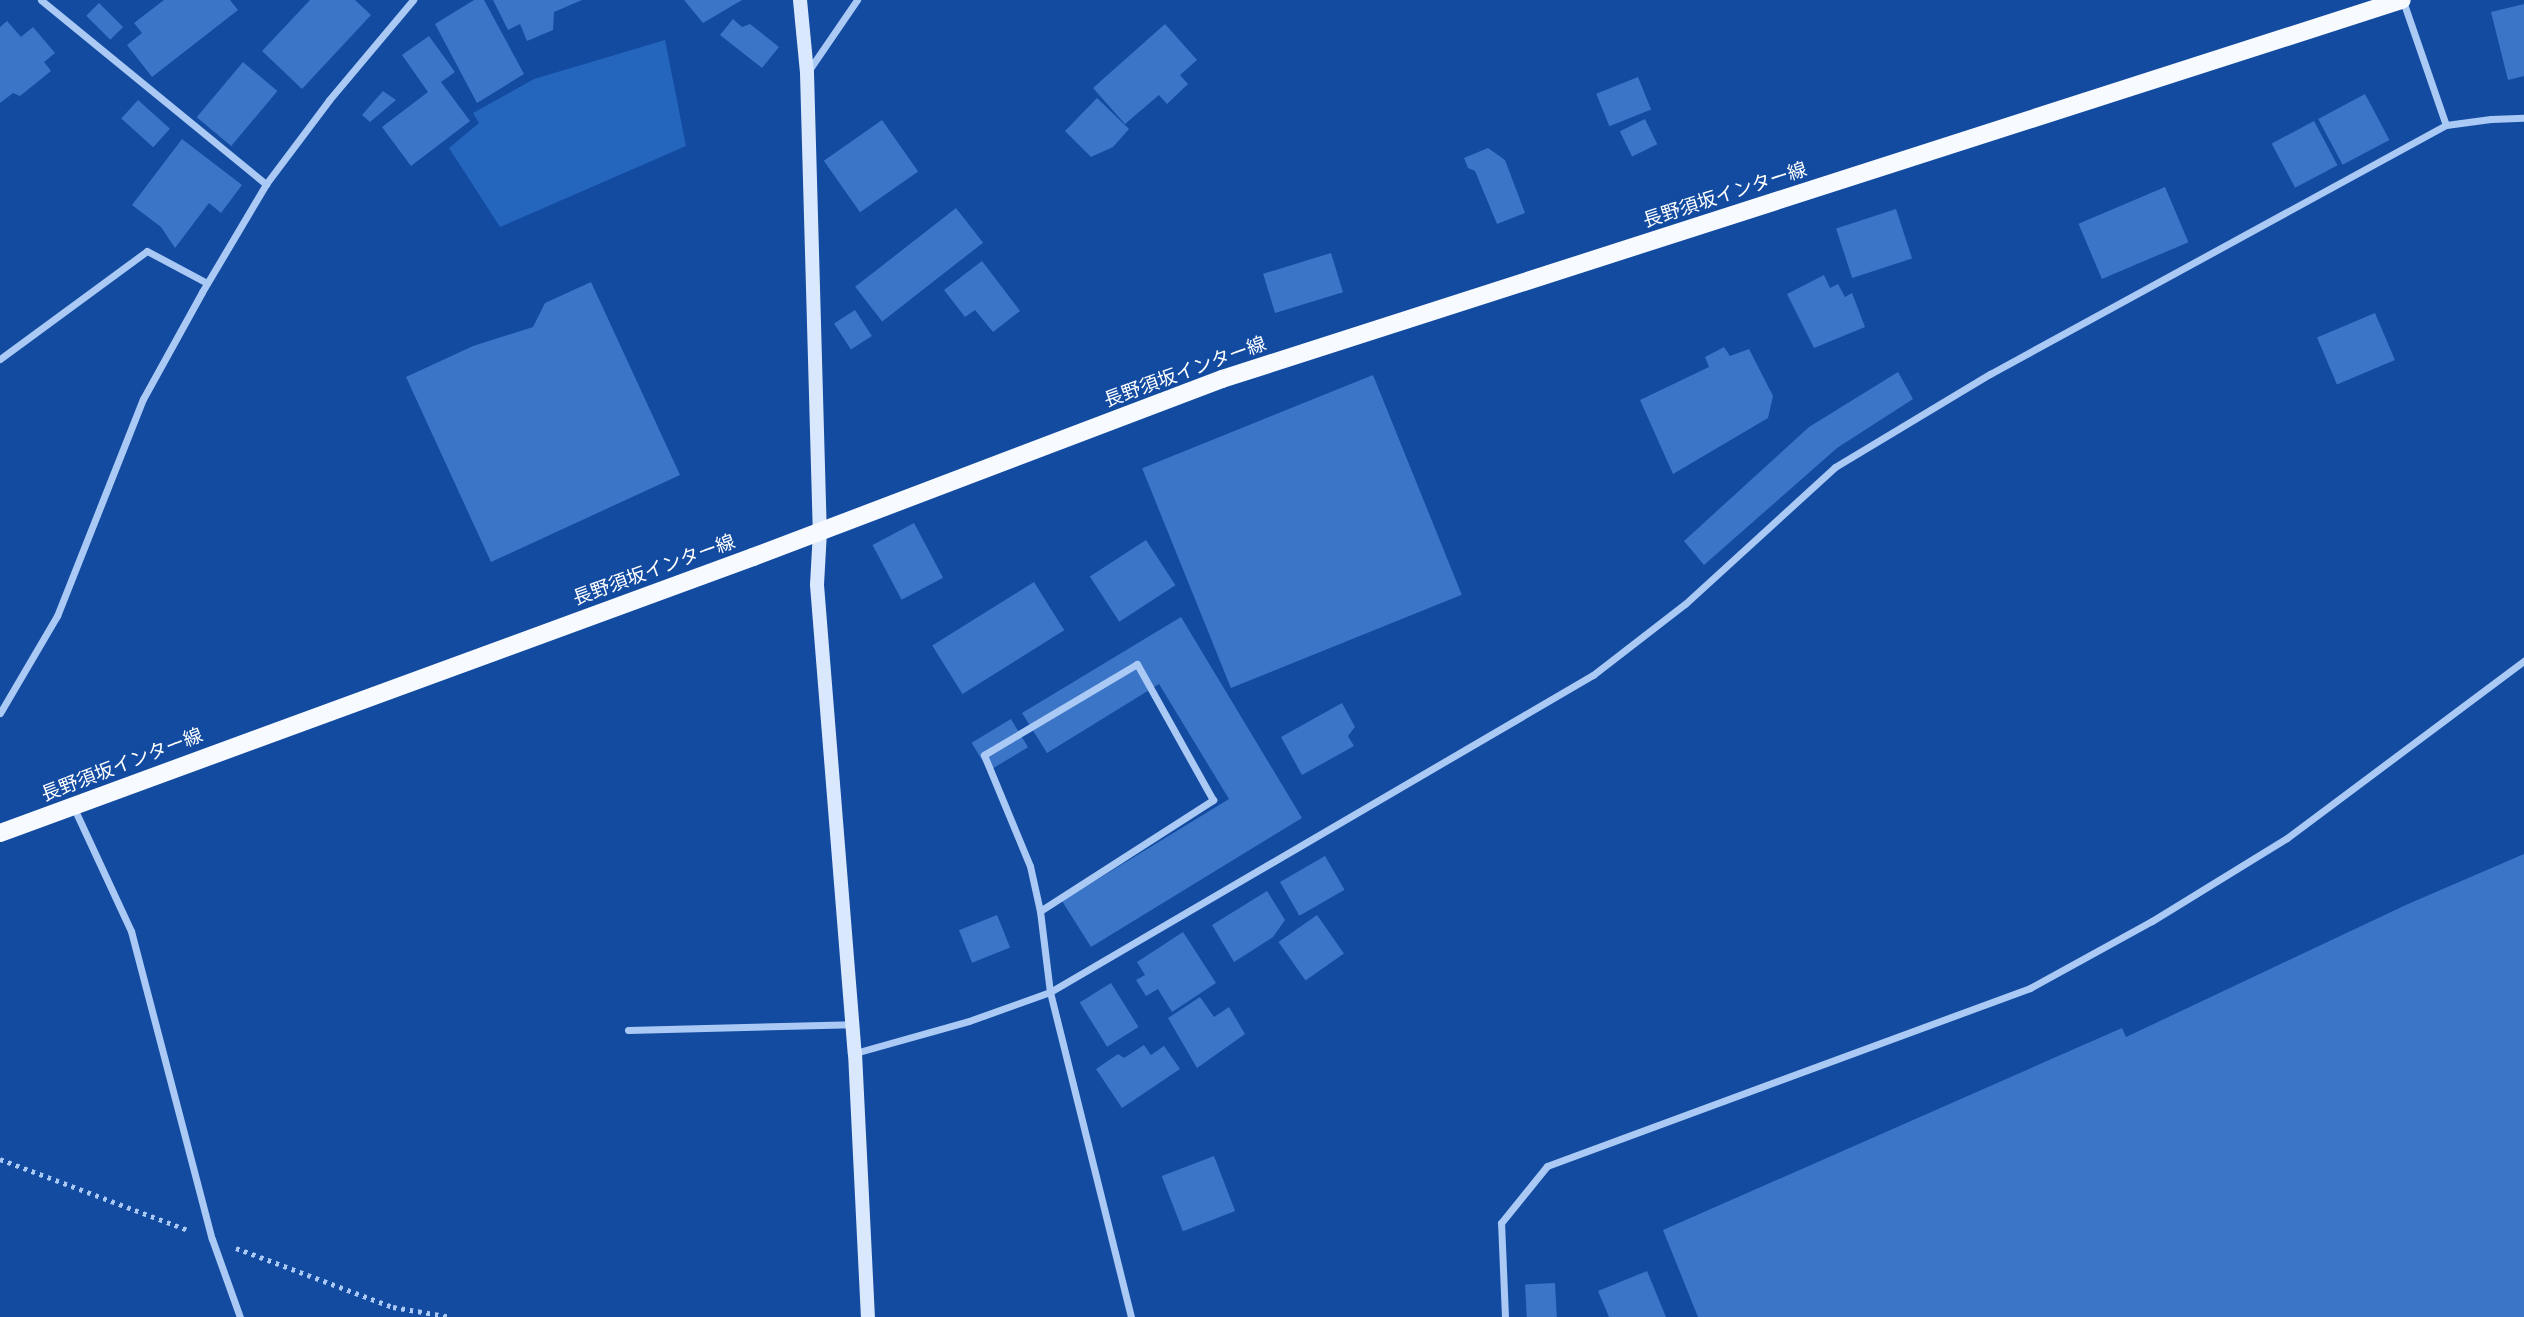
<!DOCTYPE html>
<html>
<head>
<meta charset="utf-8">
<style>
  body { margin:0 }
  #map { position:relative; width:2524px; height:1317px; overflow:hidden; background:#124ba0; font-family:"Asap Condensed","Noto Sans JP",sans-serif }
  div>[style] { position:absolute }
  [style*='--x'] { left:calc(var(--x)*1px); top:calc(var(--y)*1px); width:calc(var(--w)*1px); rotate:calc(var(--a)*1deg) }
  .green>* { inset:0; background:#2465be }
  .building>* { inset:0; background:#3b75c7; transform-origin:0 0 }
  .path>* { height:4.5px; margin-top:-2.25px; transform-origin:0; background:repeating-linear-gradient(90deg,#aac9f5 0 3.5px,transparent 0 8.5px) }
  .street>* { height:7px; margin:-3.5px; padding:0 3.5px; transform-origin:3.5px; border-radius:3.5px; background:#aac9f5 }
  .secondary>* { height:14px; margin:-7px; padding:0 7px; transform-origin:7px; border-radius:7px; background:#dae8fd }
  .primary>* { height:18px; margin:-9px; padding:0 9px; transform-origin:9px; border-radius:9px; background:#f7faff }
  span { translate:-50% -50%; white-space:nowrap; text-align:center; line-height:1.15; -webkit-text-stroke:5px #124ba0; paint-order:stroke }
  .street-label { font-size:19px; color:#fff }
</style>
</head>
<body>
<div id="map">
  <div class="green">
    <div style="clip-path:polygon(665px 40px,686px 146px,500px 227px,449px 148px,479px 123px,473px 113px,534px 79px)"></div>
  </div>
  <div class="building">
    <div style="clip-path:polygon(164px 0,230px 0,238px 10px,152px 77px,127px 45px,142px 33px,134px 23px)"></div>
    <div style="clip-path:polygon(310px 0,355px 0,371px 15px,302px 89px,262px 51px)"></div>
    <div style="clip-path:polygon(474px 0,484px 0,524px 74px,477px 103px,435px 24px)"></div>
    <div style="clip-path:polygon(493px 0,582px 0,554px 12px,553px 30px,527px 41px,520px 24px,508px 30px)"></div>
    <div style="clip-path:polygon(684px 0,742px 0,703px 23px)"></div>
    <div style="left:99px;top:3px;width:34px;height:18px;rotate:45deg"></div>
    <div style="clip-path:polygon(2524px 4px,2524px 76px,2508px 80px,2491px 12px)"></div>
    <div style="clip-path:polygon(733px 19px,742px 27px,750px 24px,779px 47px,762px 68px,720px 35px)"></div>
    <div style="clip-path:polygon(7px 21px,21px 37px,33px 27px,55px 53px,44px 62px,51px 71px,20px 96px,13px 93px,0 103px,0 27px)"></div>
    <div style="clip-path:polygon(1165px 24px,1197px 60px,1180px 75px,1188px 84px,1167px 104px,1159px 95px,1125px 124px,1093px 88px)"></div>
    <div style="clip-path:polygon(429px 36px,455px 72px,441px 82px,470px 121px,411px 166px,382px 127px,428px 92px,402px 55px)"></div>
    <div style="left:243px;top:62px;width:45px;height:72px;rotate:40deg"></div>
    <div style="left:1638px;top:77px;width:35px;height:45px;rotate:68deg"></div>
    <div style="clip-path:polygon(383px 91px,396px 100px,370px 122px,362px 115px)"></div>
    <div style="left:2365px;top:94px;width:52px;height:53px;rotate:62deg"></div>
    <div style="clip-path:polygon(1097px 98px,1129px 129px,1113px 147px,1091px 157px,1065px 131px)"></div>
    <div style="left:138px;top:100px;width:43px;height:25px;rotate:42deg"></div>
    <div style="left:1645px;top:119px;width:28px;height:28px;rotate:64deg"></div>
    <div style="left:882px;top:120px;width:63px;height:71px;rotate:55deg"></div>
    <div style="left:2314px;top:121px;width:50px;height:48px;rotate:62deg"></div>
    <div style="clip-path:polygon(182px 139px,242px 185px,221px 213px,209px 203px,175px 248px,161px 227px,132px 205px)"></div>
    <div style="clip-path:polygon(1488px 148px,1505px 160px,1525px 213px,1497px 224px,1475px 171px,1468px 168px,1464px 158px)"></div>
    <div style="left:2165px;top:187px;width:60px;height:94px;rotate:67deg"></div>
    <div style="left:956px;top:208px;width:44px;height:128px;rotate:52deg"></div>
    <div style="left:1896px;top:209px;width:52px;height:63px;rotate:72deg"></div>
    <div style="left:1331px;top:253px;width:41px;height:71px;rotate:73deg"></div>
    <div style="clip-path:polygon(982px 261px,1020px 311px,993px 332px,975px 310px,965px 317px,944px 290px)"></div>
    <div style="clip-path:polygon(1824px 275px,1830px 288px,1838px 284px,1845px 297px,1852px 293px,1865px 327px,1814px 348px,1787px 294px)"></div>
    <div style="clip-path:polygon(591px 282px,680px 475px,491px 562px,406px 377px,473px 346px,533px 327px,545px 303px)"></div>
    <div style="left:855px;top:310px;width:31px;height:25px;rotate:57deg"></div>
    <div style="left:2375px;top:313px;width:51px;height:63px;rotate:67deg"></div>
    <div style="clip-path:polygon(1724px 347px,1730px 356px,1749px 349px,1773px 396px,1768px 418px,1673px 474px,1640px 400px,1709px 367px,1705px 357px)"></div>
    <div style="clip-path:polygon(1898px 372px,1913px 399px,1837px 448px,1704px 565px,1684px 541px,1809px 427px)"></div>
    <div style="left:1373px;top:375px;width:237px;height:249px;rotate:68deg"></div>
    <div style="left:914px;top:523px;width:62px;height:47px;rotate:62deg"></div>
    <div style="left:1146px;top:540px;width:54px;height:67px;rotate:57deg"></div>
    <div style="left:1034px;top:582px;width:57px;height:120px;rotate:58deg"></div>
    <div style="clip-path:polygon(1181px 617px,1302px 818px,1091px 947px,1062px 901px,1229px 799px,1159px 684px,1047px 753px,1022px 713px)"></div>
    <div style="clip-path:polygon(1342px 703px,1355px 727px,1348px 736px,1354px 746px,1302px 775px,1281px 737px)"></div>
    <div style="left:1011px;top:719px;width:33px;height:46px;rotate:59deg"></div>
    <div style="clip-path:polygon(2524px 854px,2524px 1317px,1698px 1317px,1663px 1230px,2122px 1028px,2126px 1037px,2408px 904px)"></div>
    <div style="left:1325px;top:856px;width:39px;height:52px;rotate:60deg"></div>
    <div style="clip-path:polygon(1267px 891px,1285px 920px,1273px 937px,1234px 962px,1212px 925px)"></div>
    <div style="left:997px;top:915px;width:35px;height:41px;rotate:68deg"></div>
    <div style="left:1317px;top:915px;width:47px;height:47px;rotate:55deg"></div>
    <div style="clip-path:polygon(1183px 932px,1216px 983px,1172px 1012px,1158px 989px,1146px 996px,1136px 980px,1145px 975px,1137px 962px)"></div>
    <div style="left:1111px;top:983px;width:52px;height:37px;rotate:58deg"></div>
    <div style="clip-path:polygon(1200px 997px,1214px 1017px,1229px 1007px,1245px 1034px,1197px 1068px,1168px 1018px)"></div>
    <div style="clip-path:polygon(1144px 1045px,1151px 1055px,1164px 1046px,1180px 1069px,1122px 1108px,1096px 1069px,1118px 1054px,1124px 1058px)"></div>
    <div style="left:1214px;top:1156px;width:59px;height:56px;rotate:69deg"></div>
    <div style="clip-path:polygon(1647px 1271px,1666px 1317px,1609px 1317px,1598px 1291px)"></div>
    <div style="left:1555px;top:1283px;width:34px;height:30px;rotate:87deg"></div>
  </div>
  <div class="path">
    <div style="--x:0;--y:1159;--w:201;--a:20.7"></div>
    <div style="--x:236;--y:1248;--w:168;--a:20.6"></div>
    <div style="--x:393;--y:1307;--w:59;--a:9.8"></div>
  </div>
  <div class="street">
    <div style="--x:41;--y:0;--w:291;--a:39.3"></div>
    <div style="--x:2403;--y:1;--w:131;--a:70.9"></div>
    <div style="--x:809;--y:70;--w:85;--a:-55.6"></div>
    <div style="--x:0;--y:359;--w:182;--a:-36.3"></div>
    <div style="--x:147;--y:251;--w:68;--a:28.1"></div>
    <div style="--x:0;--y:713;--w:113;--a:-59.6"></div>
    <div style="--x:57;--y:616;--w:233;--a:-68.4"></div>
    <div style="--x:143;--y:399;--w:122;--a:-61.1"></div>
    <div style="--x:202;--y:292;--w:126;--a:-59.3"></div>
    <div style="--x:266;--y:184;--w:105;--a:-53.1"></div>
    <div style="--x:329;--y:100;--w:131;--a:-50"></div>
    <div style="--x:73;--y:806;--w:138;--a:65.1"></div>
    <div style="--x:131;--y:931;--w:318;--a:75.3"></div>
    <div style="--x:212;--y:1239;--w:83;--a:70.3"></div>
    <div style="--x:1040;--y:911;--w:206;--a:-32.7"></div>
    <div style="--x:1213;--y:800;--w:156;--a:-119.2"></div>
    <div style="--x:1137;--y:664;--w:178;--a:149.3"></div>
    <div style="--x:984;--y:755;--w:120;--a:67.5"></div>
    <div style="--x:1030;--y:866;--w:46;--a:77.5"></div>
    <div style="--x:1040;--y:911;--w:82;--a:83"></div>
    <div style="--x:1050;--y:992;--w:335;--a:76"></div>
    <div style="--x:628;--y:1030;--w:224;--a:-1.5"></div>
    <div style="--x:855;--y:1053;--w:118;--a:-15.7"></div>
    <div style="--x:969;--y:1021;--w:86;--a:-19.7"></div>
    <div style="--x:1050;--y:992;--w:629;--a:-30.28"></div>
    <div style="--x:1593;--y:675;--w:116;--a:-37.7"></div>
    <div style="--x:1685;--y:604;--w:203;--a:-42.4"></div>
    <div style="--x:1835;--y:467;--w:181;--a:-31"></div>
    <div style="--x:1990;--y:374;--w:520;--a:-28.64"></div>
    <div style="--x:2446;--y:125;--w:45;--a:-7.6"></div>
    <div style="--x:2491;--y:119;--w:33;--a:-2"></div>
    <div style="--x:1505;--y:1317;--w:94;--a:-92.4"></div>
    <div style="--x:1501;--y:1223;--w:73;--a:-51.1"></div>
    <div style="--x:1547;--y:1166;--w:515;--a:-20.23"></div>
    <div style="--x:2030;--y:988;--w:139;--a:-28.8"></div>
    <div style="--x:2152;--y:921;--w:158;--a:-31.6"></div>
    <div style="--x:2287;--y:838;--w:296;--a:-36.8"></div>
  </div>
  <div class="secondary">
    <div style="--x:800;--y:0;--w:73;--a:84.5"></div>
    <div style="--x:807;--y:73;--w:458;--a:88.4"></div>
    <div style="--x:820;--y:531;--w:54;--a:93.2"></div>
    <div style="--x:817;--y:585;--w:470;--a:85.4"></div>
    <div style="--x:855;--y:1053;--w:264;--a:87.2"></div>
  </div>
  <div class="primary">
    <div style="--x:0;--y:833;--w:802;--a:-20.13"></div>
    <div style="--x:753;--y:557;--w:502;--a:-20.78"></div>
    <div style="--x:1222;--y:379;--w:1239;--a:-17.81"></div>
  </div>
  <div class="street-label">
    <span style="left:1725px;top:195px;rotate:-18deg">長野須坂インター線</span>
    <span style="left:1185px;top:372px;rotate:-20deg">長野須坂インター線</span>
    <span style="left:654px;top:570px;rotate:-20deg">長野須坂インター線</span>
    <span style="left:122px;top:765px;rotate:-21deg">長野須坂インター線</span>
  </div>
</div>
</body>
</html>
